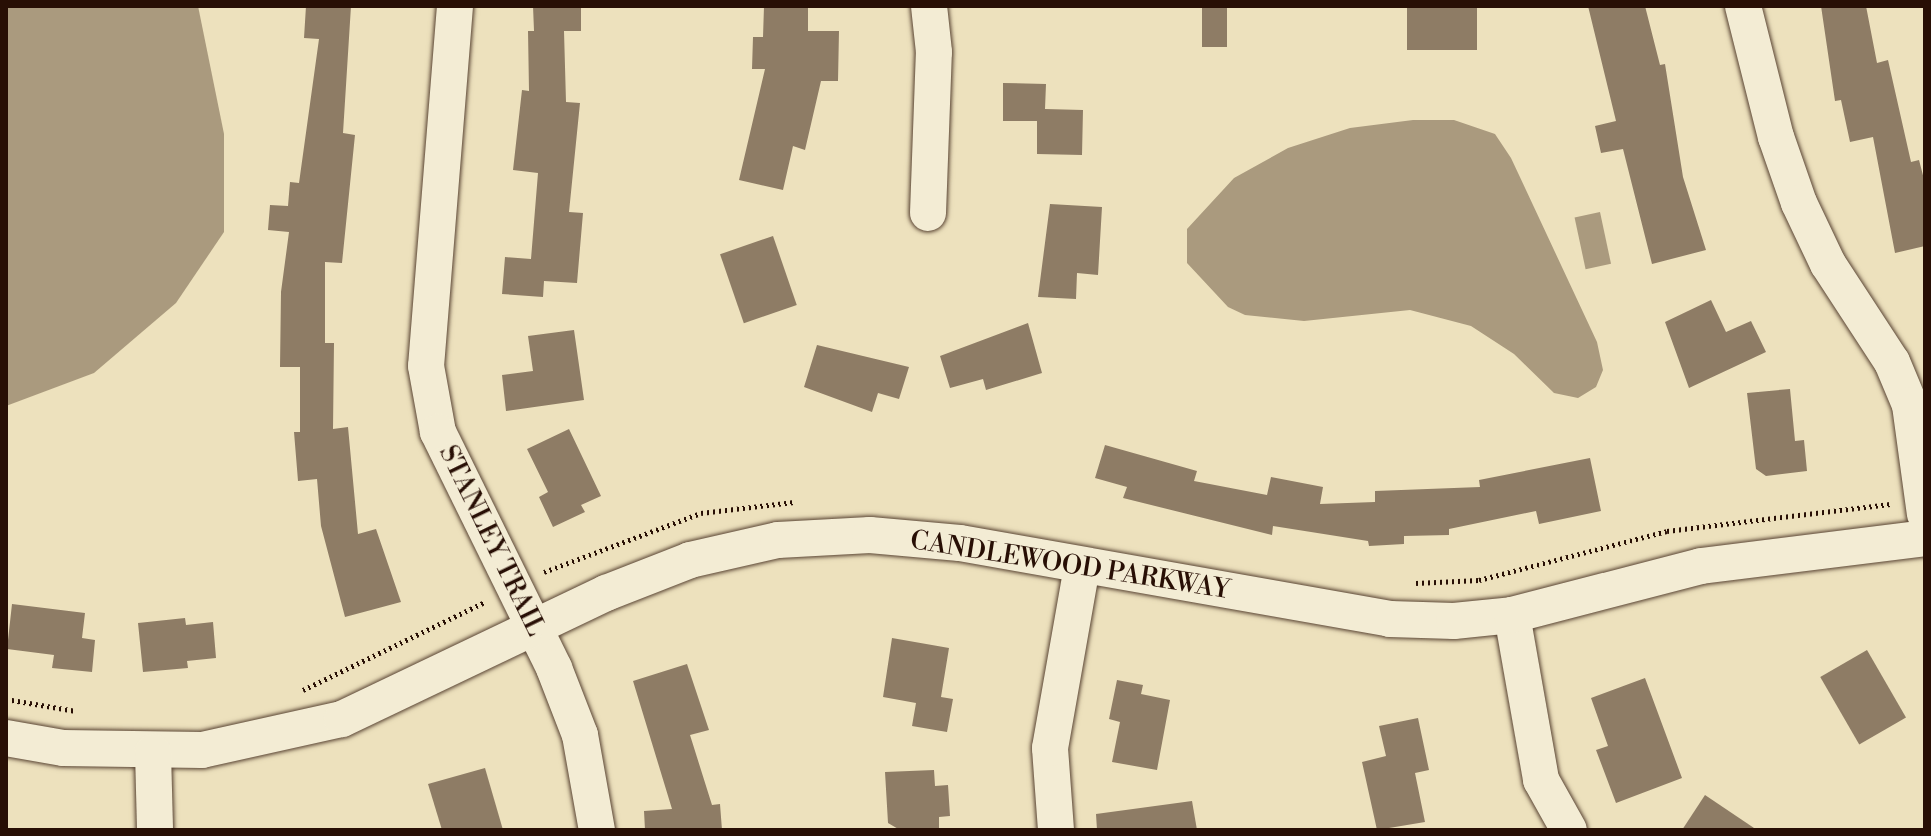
<!DOCTYPE html>
<html>
<head>
<meta charset="utf-8">
<style>
  body { margin:0 }
  #map { position:relative; width:1931px; height:836px; overflow:hidden; background:#ede1bd; font-family:"Libre Bodoni",serif }
  div>[style] { position:absolute }
  [style*='--x'] { left:calc(var(--x)*1px); top:calc(var(--y)*1px); width:calc(var(--w)*1px); rotate:calc(var(--a)*1deg) }
  .water>* { inset:0; background:#aa9a7e; transform-origin:0 0 }
  .building>* { inset:0; background:#8e7c65; transform-origin:0 0 }
  .path>* { height:5px; margin-top:-2.5px; transform-origin:0; background:repeating-linear-gradient(90deg,#280f05 0 2px,transparent 0 6px) }
  .roads { filter:drop-shadow(0 0 2px #594433) drop-shadow(0 0 2px #594433) }
  .minor>* { height:36px; margin:-18px; padding:0 18px; transform-origin:18px; border-radius:18px; background:#f3ecd4 }
  span { translate:-50% -50%; white-space:nowrap; text-align:center; line-height:1.15; -webkit-text-stroke:8px #f3ecd4; paint-order:stroke }
  .street-label { font-size:26px; color:#280f05 }
  .frame { position:absolute; inset:0; border:8px solid #280f05; pointer-events:none }
</style>
</head>
<body>
<div id="map">
  <div class="water">
    <div style="clip-path:polygon(6px 6px,198px 6px,224px 134px,224px 232px,176px 303px,94px 373px,6px 406px)"></div>
    <div style="clip-path:polygon(1413px 120px,1454px 120px,1495px 134px,1511px 158px,1597px 342px,1603px 370px,1596px 387px,1578px 398px,1554px 393px,1514px 354px,1471px 326px,1410px 310px,1304px 321px,1245px 315px,1228px 307px,1187px 263px,1187px 229px,1234px 178px,1288px 148px,1350px 128px)"></div>
    <div style="left:1600px;top:212px;width:53px;height:26px;rotate:78deg"></div>
  </div>
  <div class="building">
    <div style="clip-path:polygon(306px 6px,351px 6px,343px 133px,355px 135px,342px 263px,325px 262px,325px 343px,334px 343px,333px 429px,348px 427px,358px 534px,376px 529px,401px 602px,345px 617px,321px 526px,317px 479px,298px 481px,294px 432px,300px 432px,300px 367px,280px 367px,281px 292px,289px 232px,268px 230px,270px 205px,288px 206px,290px 182px,299px 183px,319px 39px,304px 38px)"></div>
    <div style="clip-path:polygon(533px 6px,581px 6px,581px 31px,564px 31px,566px 102px,580px 103px,569px 212px,583px 213px,577px 283px,544px 281px,543px 297px,502px 294px,505px 257px,531px 259px,538px 173px,513px 170px,522px 90px,529px 91px,528px 31px,534px 31px)"></div>
    <div style="clip-path:polygon(764px 6px,808px 6px,808px 31px,839px 31px,838px 81px,821px 81px,805px 150px,793px 146px,783px 190px,739px 180px,765px 69px,752px 69px,753px 37px,763px 37px)"></div>
    <div style="left:1202px;top:6px;width:25px;height:41px"></div>
    <div style="left:1407px;top:6px;width:70px;height:44px"></div>
    <div style="clip-path:polygon(1588px 6px,1645px 6px,1660px 65px,1665px 64px,1683px 177px,1706px 250px,1652px 264px,1623px 149px,1601px 153px,1595px 126px,1616px 121px)"></div>
    <div style="clip-path:polygon(1821px 6px,1866px 6px,1877px 63px,1888px 60px,1911px 162px,1919px 160px,1925px 183px,1925px 246px,1895px 253px,1873px 137px,1850px 142px,1841px 100px,1835px 101px)"></div>
    <div style="clip-path:polygon(1003px 83px,1046px 84px,1045px 109px,1083px 110px,1082px 155px,1037px 154px,1037px 121px,1003px 121px)"></div>
    <div style="clip-path:polygon(1050px 204px,1102px 207px,1098px 275px,1077px 273px,1076px 299px,1038px 297px)"></div>
    <div style="left:773px;top:236px;width:73px;height:56px;rotate:71deg"></div>
    <div style="clip-path:polygon(1711px 300px,1726px 332px,1751px 321px,1766px 352px,1689px 388px,1665px 322px)"></div>
    <div style="clip-path:polygon(1028px 323px,1042px 373px,986px 390px,983px 379px,950px 388px,940px 356px)"></div>
    <div style="clip-path:polygon(574px 330px,584px 400px,506px 411px,502px 375px,533px 371px,528px 336px)"></div>
    <div style="clip-path:polygon(817px 345px,909px 367px,899px 399px,878px 393px,872px 412px,804px 387px)"></div>
    <div style="clip-path:polygon(1790px 389px,1795px 441px,1804px 440px,1807px 471px,1766px 476px,1756px 469px,1747px 393px)"></div>
    <div style="clip-path:polygon(569px 429px,601px 496px,581px 505px,585px 512px,553px 527px,539px 497px,548px 492px,527px 449px)"></div>
    <div style="clip-path:polygon(1105px 445px,1197px 471px,1194px 481px,1267px 495px,1271px 477px,1323px 487px,1320px 504px,1375px 502px,1375px 491px,1480px 487px,1479px 480px,1590px 458px,1601px 511px,1539px 524px,1536px 511px,1449px 529px,1449px 535px,1404px 536px,1404px 544px,1369px 546px,1368px 541px,1273px 526px,1272px 535px,1123px 498px,1127px 487px,1095px 478px)"></div>
    <div style="clip-path:polygon(12px 604px,85px 613px,82px 638px,95px 640px,92px 672px,52px 668px,54px 655px,7px 649px)"></div>
    <div style="clip-path:polygon(185px 618px,186px 625px,213px 622px,216px 658px,187px 661px,188px 668px,143px 672px,138px 623px)"></div>
    <div style="clip-path:polygon(892px 638px,949px 648px,941px 697px,953px 699px,947px 732px,912px 726px,916px 703px,883px 697px)"></div>
    <div style="left:1867px;top:650px;width:78px;height:54px;rotate:60deg"></div>
    <div style="clip-path:polygon(687px 664px,709px 730px,690px 735px,712px 805px,720px 804px,722px 830px,645px 830px,644px 811px,672px 809px,633px 681px)"></div>
    <div style="clip-path:polygon(1645px 678px,1682px 778px,1616px 803px,1596px 750px,1608px 746px,1591px 698px)"></div>
    <div style="clip-path:polygon(1117px 680px,1143px 685px,1141px 694px,1170px 700px,1157px 770px,1112px 762px,1120px 722px,1109px 719px)"></div>
    <div style="clip-path:polygon(1418px 718px,1429px 770px,1415px 773px,1425px 822px,1377px 830px,1362px 762px,1386px 756px,1379px 726px)"></div>
    <div style="clip-path:polygon(485px 768px,503px 830px,442px 830px,428px 784px)"></div>
    <div style="clip-path:polygon(934px 770px,935px 786px,948px 785px,950px 816px,939px 817px,939px 830px,900px 830px,888px 823px,885px 772px)"></div>
    <div style="clip-path:polygon(1705px 795px,1757px 830px,1682px 830px)"></div>
    <div style="clip-path:polygon(1192px 801px,1197px 830px,1097px 830px,1096px 814px)"></div>
  </div>
  <div class="path">
    <div style="--x:544;--y:572;--w:168;--a:-20.6"></div>
    <div style="--x:701;--y:513;--w:94;--a:-6.7"></div>
    <div style="--x:1416;--y:583;--w:63;--a:-2.7"></div>
    <div style="--x:1479;--y:580;--w:194;--a:-14.6"></div>
    <div style="--x:1667;--y:531;--w:225;--a:-6.9"></div>
    <div style="--x:303;--y:690;--w:202;--a:-25.8"></div>
    <div style="--x:6;--y:699;--w:71;--a:9.7"></div>
  </div>
  <div class="roads">
    <div class="minor">
      <div style="--x:455;--y:6;--w:361;--a:94.6"></div>
      <div style="--x:426;--y:366;--w:67;--a:79.7"></div>
      <div style="--x:438;--y:432;--w:263;--a:63.8"></div>
      <div style="--x:554;--y:668;--w:72;--a:68.8"></div>
      <div style="--x:580;--y:735;--w:97;--a:79.9"></div>
      <div style="--x:1743;--y:6;--w:135;--a:75.9"></div>
      <div style="--x:1776;--y:137;--w:70;--a:70.8"></div>
      <div style="--x:1799;--y:203;--w:68;--a:64.6"></div>
      <div style="--x:1828;--y:264;--w:117;--a:56.9"></div>
      <div style="--x:1892;--y:362;--w:47;--a:67.3"></div>
      <div style="--x:1910;--y:405;--w:110;--a:82.2"></div>
      <div style="--x:928;--y:213;--w:161;--a:-87.9"></div>
      <div style="--x:934;--y:52;--w:46;--a:-96.2"></div>
      <div style="--x:1512;--y:615;--w:168;--a:80"></div>
      <div style="--x:1541;--y:780;--w:57;--a:60.8"></div>
      <div style="--x:6;--y:738;--w:58;--a:10"></div>
      <div style="--x:63;--y:748;--w:139;--a:0.8"></div>
      <div style="--x:202;--y:750;--w:143;--a:-12.5"></div>
      <div style="--x:342;--y:719;--w:293;--a:-25.5"></div>
      <div style="--x:606;--y:593;--w:90;--a:-21.4"></div>
      <div style="--x:690;--y:560;--w:90;--a:-12.8"></div>
      <div style="--x:778;--y:540;--w:92;--a:-3.1"></div>
      <div style="--x:870;--y:535;--w:90;--a:5.1"></div>
      <div style="--x:960;--y:543;--w:437;--a:10"></div>
      <div style="--x:1390;--y:619;--w:64;--a:1.8"></div>
      <div style="--x:1454;--y:621;--w:58;--a:-5.9"></div>
      <div style="--x:1512;--y:615;--w:195;--a:-14.5"></div>
      <div style="--x:1701;--y:566;--w:226;--a:-7.1"></div>
      <div style="--x:153;--y:752;--w:78;--a:88.5"></div>
      <div style="--x:1056;--y:830;--w:82;--a:-94.2"></div>
      <div style="--x:1050;--y:748;--w:185;--a:-80"></div>
    </div>
  </div>
  <div class="street-label">
    <span style="left:491px;top:541px;rotate:64deg">STANLEY TRAIL</span>
    <span style="left:1070px;top:566px;rotate:9deg">CANDLEWOOD PARKWAY</span>
  </div>
  <div class="frame"></div>
</div>
</body>
</html>
